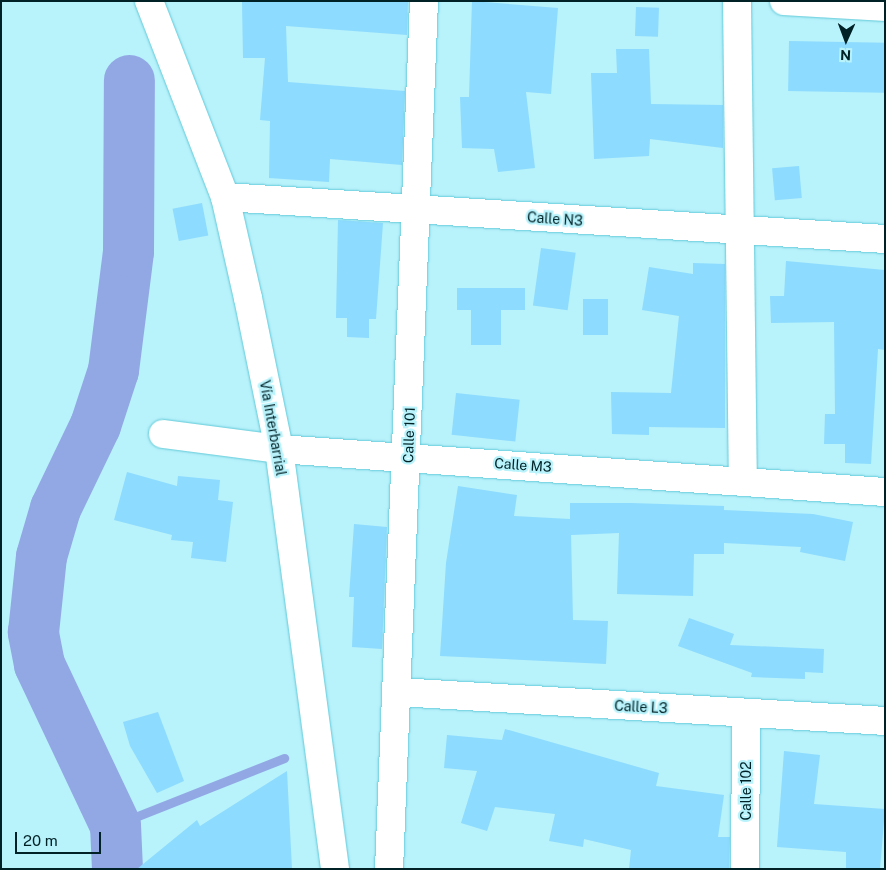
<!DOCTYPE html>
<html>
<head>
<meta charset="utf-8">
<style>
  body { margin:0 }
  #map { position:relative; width:886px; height:870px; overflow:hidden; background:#b8f2fb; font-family:"Public Sans",sans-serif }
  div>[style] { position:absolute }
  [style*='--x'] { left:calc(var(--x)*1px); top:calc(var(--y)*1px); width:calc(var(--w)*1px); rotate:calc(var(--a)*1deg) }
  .stream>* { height:9px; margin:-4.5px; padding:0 4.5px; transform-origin:4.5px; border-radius:4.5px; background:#92a8e5 }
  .river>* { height:51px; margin:-25.5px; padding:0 25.5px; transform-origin:25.5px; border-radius:25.5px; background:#92a8e5 }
  .building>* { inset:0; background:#8ddbfe; transform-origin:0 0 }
  .roads { filter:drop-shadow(0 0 1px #60c9d8) drop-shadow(0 0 1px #60c9d8) }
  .minor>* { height:28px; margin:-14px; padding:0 14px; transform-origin:14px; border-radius:14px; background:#fff }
  .primary>* { height:28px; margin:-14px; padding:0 14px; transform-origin:14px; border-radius:14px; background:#fff }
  span { translate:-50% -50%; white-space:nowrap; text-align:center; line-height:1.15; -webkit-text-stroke:4.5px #b8f2fb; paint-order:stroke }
  .street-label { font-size:14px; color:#002227 }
  .frame { position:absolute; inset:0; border:2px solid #002227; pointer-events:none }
  .north { position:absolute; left:821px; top:15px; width:50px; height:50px; -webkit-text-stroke:4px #b8f2fb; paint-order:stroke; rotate:182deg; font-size:14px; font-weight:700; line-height:20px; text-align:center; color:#002227 }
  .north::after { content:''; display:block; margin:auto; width:18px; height:22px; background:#002227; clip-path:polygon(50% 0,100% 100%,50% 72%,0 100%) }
  .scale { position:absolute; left:15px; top:832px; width:86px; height:22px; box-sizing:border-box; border:2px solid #002227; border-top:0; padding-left:6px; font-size:15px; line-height:18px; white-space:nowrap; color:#002227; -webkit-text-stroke:4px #b8f2fb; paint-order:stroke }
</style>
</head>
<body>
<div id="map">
  <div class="stream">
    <div style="--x:115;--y:825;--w:182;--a:-21.6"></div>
  </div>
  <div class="river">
    <div style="--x:117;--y:869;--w:44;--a:-92.6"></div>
    <div style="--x:115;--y:825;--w:178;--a:-115.3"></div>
    <div style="--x:39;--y:664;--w:33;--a:-101"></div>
    <div style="--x:33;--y:632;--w:76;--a:-84"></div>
    <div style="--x:41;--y:556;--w:50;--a:-73.7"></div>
    <div style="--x:55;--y:508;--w:92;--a:-64.3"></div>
    <div style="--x:95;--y:425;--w:58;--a:-71.9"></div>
    <div style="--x:113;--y:370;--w:120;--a:-82.8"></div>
    <div style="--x:128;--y:251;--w:171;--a:-89.7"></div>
  </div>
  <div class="building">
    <div style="clip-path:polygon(408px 1px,407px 35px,286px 26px,288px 82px,405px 91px,402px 165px,330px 159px,329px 182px,269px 178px,270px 121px,260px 120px,265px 58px,243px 58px,242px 2px)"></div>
    <div style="clip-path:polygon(472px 1px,558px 8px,551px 94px,526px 92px,535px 168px,498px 172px,494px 149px,462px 148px,460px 97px,469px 97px)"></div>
    <div style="left:636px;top:7px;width:23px;height:29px;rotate:2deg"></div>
    <div style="left:789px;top:41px;width:96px;height:50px;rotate:1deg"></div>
    <div style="clip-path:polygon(616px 49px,649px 49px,651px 104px,723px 105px,723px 148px,650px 139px,649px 156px,594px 159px,591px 73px,617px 73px)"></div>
    <div style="left:799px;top:166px;width:32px;height:27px;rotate:85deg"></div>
    <div style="left:202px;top:203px;width:33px;height:30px;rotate:79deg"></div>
    <div style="clip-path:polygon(338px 220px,383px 223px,376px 319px,369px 319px,369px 338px,347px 337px,347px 318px,336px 318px)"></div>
    <div style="left:541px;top:248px;width:35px;height:58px;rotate:8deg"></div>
    <div style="clip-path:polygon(786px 261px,885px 270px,885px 350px,878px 349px,871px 464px,845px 463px,845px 444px,824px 444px,825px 414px,835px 414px,834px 322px,771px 323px,770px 296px,784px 296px)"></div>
    <div style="clip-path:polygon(693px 263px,725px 264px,725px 428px,649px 427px,649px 435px,612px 434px,611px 392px,671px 393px,679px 316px,642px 310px,649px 267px,693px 274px)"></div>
    <div style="clip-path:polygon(457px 288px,525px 288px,525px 310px,501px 310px,501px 345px,471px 345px,471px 310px,457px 310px)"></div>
    <div style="left:583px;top:299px;width:25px;height:36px"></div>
    <div style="left:456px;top:393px;width:64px;height:42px;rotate:6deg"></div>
    <div style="clip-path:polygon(127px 472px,177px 486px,178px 476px,220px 480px,218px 500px,233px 502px,226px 562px,191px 558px,193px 542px,171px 540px,172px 535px,114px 520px)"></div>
    <div style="clip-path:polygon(458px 486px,517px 495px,514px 516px,570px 519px,570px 503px,631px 503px,724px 506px,724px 510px,813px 514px,853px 522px,845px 561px,800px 552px,801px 547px,724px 543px,724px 554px,694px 554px,693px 596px,617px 594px,619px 533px,571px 535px,573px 620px,608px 621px,606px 664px,440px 656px,446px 563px)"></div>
    <div style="clip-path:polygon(354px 524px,387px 527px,382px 649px,352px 647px,354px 597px,349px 597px)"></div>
    <div style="clip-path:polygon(689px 618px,734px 634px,730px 645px,824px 649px,823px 673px,805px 672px,805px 679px,751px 677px,752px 673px,678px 646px)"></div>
    <div style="clip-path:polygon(158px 712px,184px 781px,157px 793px,130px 746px,123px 722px)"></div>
    <div style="clip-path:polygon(505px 729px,659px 773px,656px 786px,724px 795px,718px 837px,730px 837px,729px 869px,629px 869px,631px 850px,584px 839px,583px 847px,549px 841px,555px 814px,495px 807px,487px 831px,461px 823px,477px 771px,444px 768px,447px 735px,502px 740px)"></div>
    <div style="clip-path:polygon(784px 751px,820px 755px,814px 804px,885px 809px,880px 869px,846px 869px,846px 852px,777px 847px)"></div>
    <div style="clip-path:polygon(287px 771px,292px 869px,137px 869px,197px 820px,200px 826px)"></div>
  </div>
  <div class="roads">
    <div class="minor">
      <div style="--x:737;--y:1;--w:480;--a:89.3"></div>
      <div style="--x:784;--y:1;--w:101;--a:3.4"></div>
      <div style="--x:225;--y:197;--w:661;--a:3.64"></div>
      <div style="--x:163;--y:434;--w:117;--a:7.4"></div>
      <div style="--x:279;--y:449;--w:608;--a:4.06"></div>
      <div style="--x:398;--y:692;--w:488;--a:3.4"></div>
      <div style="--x:389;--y:869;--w:869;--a:-87.69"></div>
      <div style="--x:745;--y:869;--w:156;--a:-89.6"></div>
    </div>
    <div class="primary">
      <div style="--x:149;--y:1;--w:210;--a:68.8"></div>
      <div style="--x:225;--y:197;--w:104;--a:77.2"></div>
      <div style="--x:248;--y:298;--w:154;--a:78.4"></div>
      <div style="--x:279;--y:449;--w:424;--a:82.4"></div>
    </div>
  </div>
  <div class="street-label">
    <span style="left:555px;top:219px;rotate:4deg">Calle N3</span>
    <span style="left:273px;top:428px;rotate:80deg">Vía Interbarrial</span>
    <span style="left:409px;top:435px;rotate:-88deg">Calle 101</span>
    <span style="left:523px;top:465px;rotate:4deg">Calle M3</span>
    <span style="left:641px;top:707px;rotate:3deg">Calle L3</span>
    <span style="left:746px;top:791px;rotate:-90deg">Calle 102</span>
  </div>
  <div class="frame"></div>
  <div class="north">N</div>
  <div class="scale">20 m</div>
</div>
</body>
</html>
